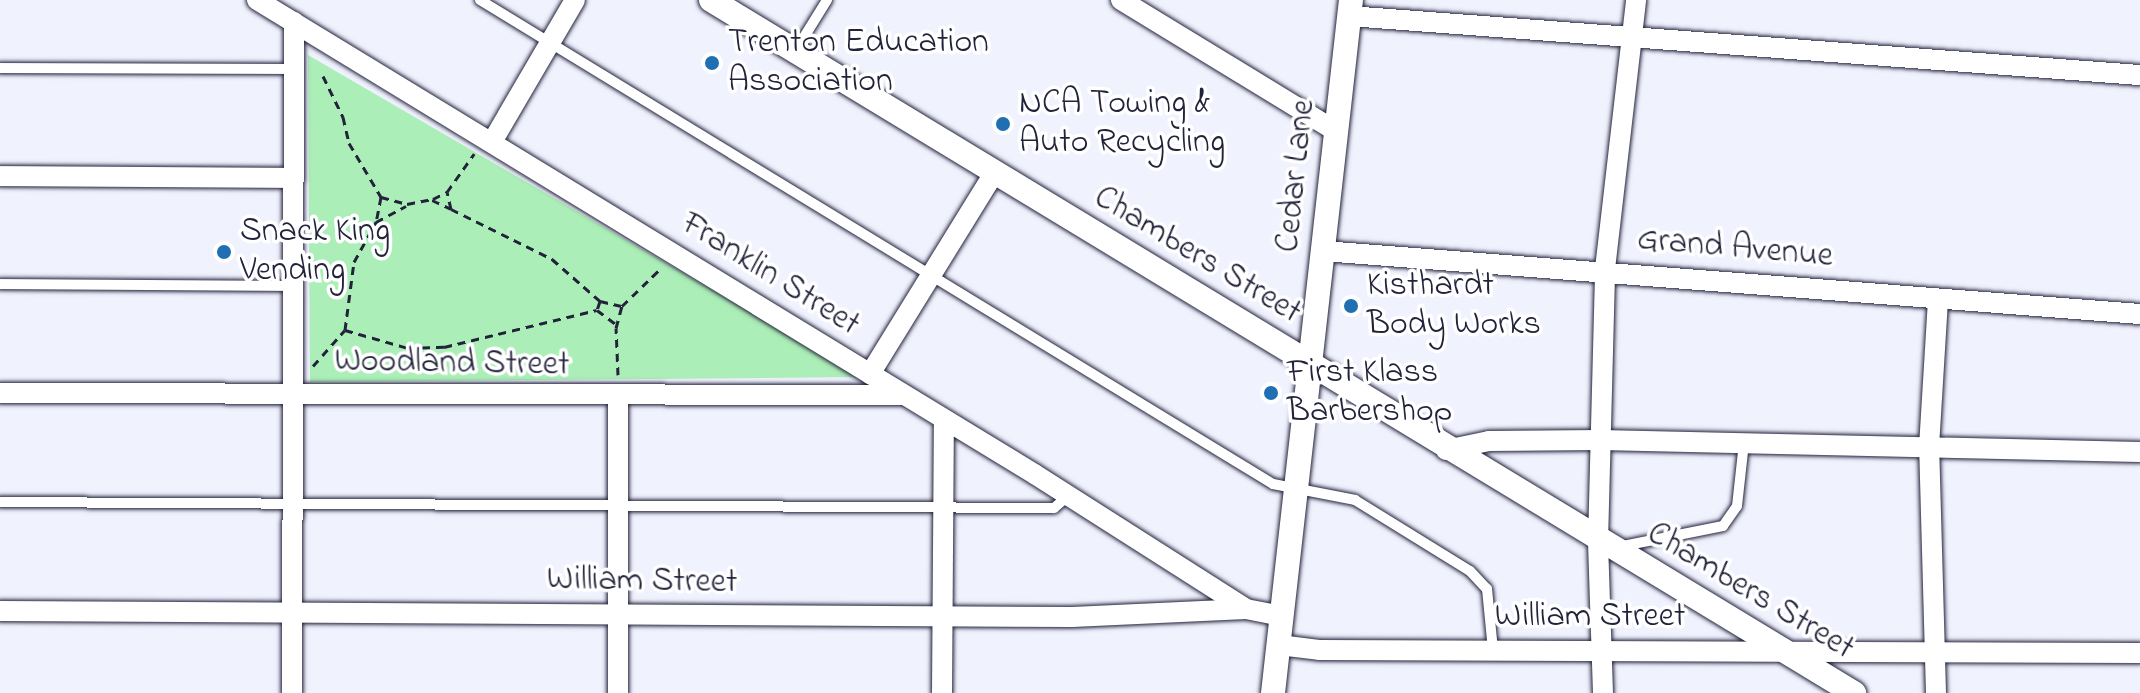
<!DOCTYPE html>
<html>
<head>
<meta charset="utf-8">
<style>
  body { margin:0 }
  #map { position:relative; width:2140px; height:693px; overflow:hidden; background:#f0f2fe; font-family:"Indie Flower",sans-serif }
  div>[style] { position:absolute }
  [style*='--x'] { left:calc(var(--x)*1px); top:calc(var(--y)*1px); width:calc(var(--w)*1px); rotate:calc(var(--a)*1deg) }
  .green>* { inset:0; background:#aceeb7 }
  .path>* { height:3px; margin-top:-1.5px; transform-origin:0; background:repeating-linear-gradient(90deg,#22223b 0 8px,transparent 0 14px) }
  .roads { filter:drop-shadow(0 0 2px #22223b) drop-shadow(0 0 2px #22223b) }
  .service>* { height:10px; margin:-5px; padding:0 5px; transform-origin:5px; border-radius:5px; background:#fff }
  .minor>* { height:20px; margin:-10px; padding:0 10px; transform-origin:10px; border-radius:10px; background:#fff }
  .tertiary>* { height:24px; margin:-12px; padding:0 12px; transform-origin:12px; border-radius:12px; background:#fff }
  .dots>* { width:22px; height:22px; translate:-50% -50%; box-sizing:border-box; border:4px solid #fff; border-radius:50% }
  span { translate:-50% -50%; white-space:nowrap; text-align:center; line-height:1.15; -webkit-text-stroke:7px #fff; paint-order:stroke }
  .poi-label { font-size:34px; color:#22223b }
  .left { translate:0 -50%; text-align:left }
  .street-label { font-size:34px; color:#22223b }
</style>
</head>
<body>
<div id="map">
  <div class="green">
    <div style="clip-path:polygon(308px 55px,862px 377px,310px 382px)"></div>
  </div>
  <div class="path">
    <div style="--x:323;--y:76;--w:46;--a:64"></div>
    <div style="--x:343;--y:117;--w:27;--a:77"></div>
    <div style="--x:349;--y:143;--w:63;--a:59.3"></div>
    <div style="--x:381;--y:197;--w:27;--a:15"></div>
    <div style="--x:407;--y:204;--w:26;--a:-11"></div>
    <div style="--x:433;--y:199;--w:16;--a:-27"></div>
    <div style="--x:447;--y:192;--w:47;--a:-54.6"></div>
    <div style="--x:381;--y:197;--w:25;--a:101"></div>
    <div style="--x:376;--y:222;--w:34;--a:-28"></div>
    <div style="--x:432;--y:200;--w:21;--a:25"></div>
    <div style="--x:451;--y:209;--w:17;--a:-103"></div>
    <div style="--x:451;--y:209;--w:113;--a:26.3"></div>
    <div style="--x:552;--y:259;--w:64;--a:41.2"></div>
    <div style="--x:600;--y:301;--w:23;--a:13"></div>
    <div style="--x:622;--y:306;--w:53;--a:-44.2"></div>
    <div style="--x:600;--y:301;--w:9;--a:108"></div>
    <div style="--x:597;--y:310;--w:25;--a:37"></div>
    <div style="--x:345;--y:330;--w:69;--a:-82.5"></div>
    <div style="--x:354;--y:262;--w:46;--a:-61.2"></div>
    <div style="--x:313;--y:366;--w:48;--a:-48.4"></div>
    <div style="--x:345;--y:330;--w:66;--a:15.9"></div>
    <div style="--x:408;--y:348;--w:36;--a:-2"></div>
    <div style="--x:444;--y:347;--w:157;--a:-13.6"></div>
    <div style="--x:618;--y:375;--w:47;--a:-92.4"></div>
    <div style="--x:616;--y:328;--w:23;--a:-75"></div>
  </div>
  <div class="roads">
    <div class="service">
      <div style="--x:480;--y:0;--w:929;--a:31.4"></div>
      <div style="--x:1273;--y:484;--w:84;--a:11"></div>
      <div style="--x:1355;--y:500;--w:135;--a:31.7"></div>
      <div style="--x:1470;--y:571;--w:25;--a:47"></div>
      <div style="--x:1487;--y:589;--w:61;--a:84.4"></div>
      <div style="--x:796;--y:50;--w:59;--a:-58.2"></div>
      <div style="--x:0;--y:68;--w:294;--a:0.2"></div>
      <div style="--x:0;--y:284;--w:294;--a:0.4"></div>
      <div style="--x:0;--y:502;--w:1054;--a:0.33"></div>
      <div style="--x:1054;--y:508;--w:18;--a:-41"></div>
      <div style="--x:1623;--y:546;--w:102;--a:-11.3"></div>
      <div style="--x:1723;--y:526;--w:24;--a:-55"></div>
      <div style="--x:1737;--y:506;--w:63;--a:-83.7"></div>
    </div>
    <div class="minor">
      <div style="--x:257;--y:0;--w:912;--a:31.37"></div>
      <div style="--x:1036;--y:475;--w:249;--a:32.5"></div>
      <div style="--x:1121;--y:0;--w:252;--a:31.4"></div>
      <div style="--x:1349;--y:16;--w:793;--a:4.27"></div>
      <div style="--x:492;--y:142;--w:164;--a:-59.7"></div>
      <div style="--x:0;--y:176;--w:294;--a:0.4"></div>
      <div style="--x:1323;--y:251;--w:819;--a:4.41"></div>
      <div style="--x:870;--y:374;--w:236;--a:-58.3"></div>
      <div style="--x:0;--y:393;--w:902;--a:0.13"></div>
      <div style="--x:618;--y:398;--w:295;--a:90"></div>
      <div style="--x:1446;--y:450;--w:44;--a:-11.8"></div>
      <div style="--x:1489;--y:441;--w:111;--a:-0.5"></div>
      <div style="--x:1600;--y:440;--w:540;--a:1.27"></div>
      <div style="--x:0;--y:611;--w:1072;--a:0.32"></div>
      <div style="--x:1072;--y:617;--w:174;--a:-2.6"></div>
      <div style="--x:1246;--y:609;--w:37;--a:11"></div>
      <div style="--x:1279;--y:645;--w:40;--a:7.1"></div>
      <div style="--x:1319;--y:650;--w:821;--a:0.21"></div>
      <div style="--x:292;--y:693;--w:671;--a:-89.83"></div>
      <div style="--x:942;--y:693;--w:273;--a:-89.6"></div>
      <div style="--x:1603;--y:693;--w:151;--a:-91.9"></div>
      <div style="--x:1598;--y:542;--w:273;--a:-88.5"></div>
      <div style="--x:1605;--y:269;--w:271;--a:-83.4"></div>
      <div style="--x:1936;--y:693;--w:246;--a:-91.6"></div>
      <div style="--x:1929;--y:447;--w:148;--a:-86.5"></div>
    </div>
    <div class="tertiary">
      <div style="--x:711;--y:0;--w:1337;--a:31.23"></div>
      <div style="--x:1273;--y:693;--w:697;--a:-83.58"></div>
    </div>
  </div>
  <div class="dots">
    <div style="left:712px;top:63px;background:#1f6fb2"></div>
    <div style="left:1003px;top:124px;background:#1f6fb2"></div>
    <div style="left:224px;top:252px;background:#1f6fb2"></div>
    <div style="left:1351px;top:306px;background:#1f6fb2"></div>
    <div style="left:1271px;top:393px;background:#1f6fb2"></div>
  </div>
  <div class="poi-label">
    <span class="left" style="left:728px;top:63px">Trenton Education<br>Association</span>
    <span class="left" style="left:1019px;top:124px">NCA Towing &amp;<br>Auto Recycling</span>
    <span class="left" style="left:240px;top:252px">Snack King<br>Vending</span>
    <span class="left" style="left:1367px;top:306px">Kisthardt<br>Body Works</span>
    <span class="left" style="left:1287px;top:393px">First Klass<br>Barbershop</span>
  </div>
  <div class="street-label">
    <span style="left:1297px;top:176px;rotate:-84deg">Cedar Lane</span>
    <span style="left:1735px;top:249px;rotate:5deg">Grand Avenue</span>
    <span style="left:1197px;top:256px;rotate:31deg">Chambers Street</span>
    <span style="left:770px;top:275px;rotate:32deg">Franklin Street</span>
    <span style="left:452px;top:364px;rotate:1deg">Woodland Street</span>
    <span style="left:642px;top:582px;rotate:1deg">William Street</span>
    <span style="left:1750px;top:592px;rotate:31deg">Chambers Street</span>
    <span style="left:1590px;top:618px">William Street</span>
  </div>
</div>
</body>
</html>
